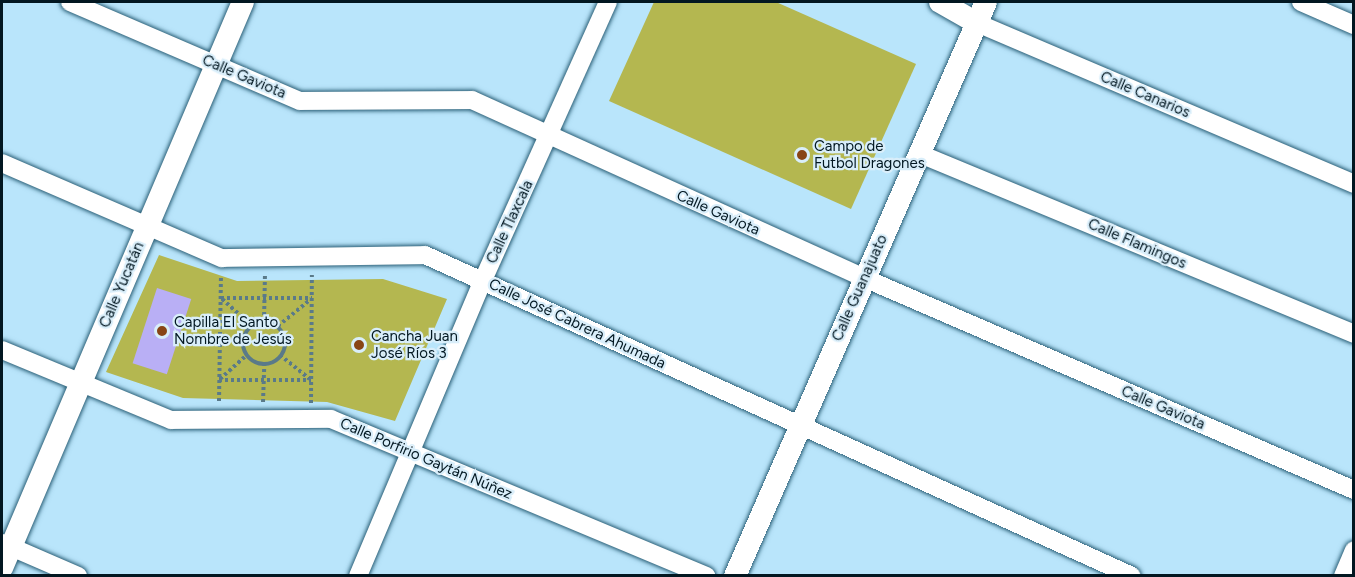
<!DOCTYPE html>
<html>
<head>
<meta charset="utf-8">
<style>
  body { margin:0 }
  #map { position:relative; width:1355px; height:577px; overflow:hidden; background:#b9e5fb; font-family:Figtree,sans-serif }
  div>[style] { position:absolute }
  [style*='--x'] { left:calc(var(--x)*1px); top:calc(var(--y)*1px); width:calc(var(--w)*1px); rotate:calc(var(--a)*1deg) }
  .green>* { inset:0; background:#b4b750 }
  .building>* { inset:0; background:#b9aff5; transform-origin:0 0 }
  .path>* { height:4px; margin-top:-2px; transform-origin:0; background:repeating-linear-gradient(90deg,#5a7a89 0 3px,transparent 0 6px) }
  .path>.ring { margin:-2px; padding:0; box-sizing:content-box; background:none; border:4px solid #5a7a89; border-radius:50% }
  .roads { filter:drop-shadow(0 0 2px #2a5f77) drop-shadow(0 0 2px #2a5f77) }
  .minor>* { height:18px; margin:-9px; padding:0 9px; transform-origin:9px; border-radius:9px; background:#fff }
  .tertiary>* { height:22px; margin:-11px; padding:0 11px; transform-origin:11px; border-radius:11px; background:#fff }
  .dots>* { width:16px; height:16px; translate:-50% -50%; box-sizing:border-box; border:3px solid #d9eefa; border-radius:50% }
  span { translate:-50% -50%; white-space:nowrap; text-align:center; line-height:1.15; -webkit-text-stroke:4.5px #d9eefa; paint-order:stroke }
  .street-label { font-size:15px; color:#021721 }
  .poi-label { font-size:15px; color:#021721 }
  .left { translate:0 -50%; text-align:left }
  .frame { position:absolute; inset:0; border:3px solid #021721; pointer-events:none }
</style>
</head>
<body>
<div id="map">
  <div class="green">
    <div style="clip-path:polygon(654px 2px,776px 2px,916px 64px,851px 209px,609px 101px)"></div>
    <div style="clip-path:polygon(159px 255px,237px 281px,383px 279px,447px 299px,395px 421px,327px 402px,183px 398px,106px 372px)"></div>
  </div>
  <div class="building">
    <div style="left:157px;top:288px;width:36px;height:79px;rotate:18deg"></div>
  </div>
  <div class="path">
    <div style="--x:264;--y:321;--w:47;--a:-88.8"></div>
    <div class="ring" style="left:243px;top:322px;width:38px;height:38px"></div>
    <div style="--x:251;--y:325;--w:40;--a:-138"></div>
    <div style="--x:221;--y:298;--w:91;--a:0"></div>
    <div style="--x:278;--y:326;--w:43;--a:-39.3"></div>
    <div style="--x:280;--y:355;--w:38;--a:39"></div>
    <div style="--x:220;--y:379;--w:36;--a:-42"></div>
    <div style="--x:219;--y:380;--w:92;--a:0"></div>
    <div style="--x:219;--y:401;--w:124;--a:-89.1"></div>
    <div style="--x:263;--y:402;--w:38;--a:-88"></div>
    <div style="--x:311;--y:403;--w:128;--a:-89.6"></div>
  </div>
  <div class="roads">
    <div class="minor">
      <div style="--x:70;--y:2;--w:250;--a:23.3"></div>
      <div style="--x:300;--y:101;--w:172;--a:-0.3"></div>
      <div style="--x:472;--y:100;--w:431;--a:24.4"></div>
      <div style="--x:864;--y:278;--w:534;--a:23.4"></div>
      <div style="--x:1301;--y:2;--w:58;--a:23.5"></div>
      <div style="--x:977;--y:23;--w:410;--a:23.1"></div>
      <div style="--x:920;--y:154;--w:470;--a:22.5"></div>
      <div style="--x:2;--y:163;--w:240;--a:23.4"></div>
      <div style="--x:222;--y:258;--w:203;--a:-0.8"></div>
      <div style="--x:425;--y:255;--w:776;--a:24.42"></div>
      <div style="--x:2;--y:350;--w:183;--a:22.5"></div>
      <div style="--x:171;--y:420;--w:160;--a:-0.4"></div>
      <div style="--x:331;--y:419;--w:407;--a:22.7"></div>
      <div style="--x:2;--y:543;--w:83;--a:23.5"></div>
      <div style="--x:358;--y:576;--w:321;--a:-67.1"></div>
      <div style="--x:483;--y:280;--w:305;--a:-65.8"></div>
      <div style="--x:1343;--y:576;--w:28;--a:-67"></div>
    </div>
    <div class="tertiary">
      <div style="--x:940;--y:2;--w:43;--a:29.6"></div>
      <div style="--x:2;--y:568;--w:615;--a:-66.94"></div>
      <div style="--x:735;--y:576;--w:626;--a:-66.38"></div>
    </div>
  </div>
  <div class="dots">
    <div style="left:802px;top:155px;background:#884516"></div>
    <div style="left:162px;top:331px;background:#884516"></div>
    <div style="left:359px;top:345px;background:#884516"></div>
  </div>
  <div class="street-label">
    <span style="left:244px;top:77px;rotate:23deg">Calle Gaviota</span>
    <span style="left:1145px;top:95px;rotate:23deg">Calle Canarios</span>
    <span style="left:718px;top:213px;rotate:24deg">Calle Gaviota</span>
    <span style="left:510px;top:222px;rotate:-65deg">Calle Tlaxcala</span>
    <span style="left:1137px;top:244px;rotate:23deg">Calle Flamingos</span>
    <span style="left:122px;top:285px;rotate:-67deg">Calle Yucatán</span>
    <span style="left:860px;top:288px;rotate:-66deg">Calle Guanajuato</span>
    <span style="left:577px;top:324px;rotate:25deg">Calle José Cabrera Ahumada</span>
    <span style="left:1163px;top:408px;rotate:23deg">Calle Gaviota</span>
    <span style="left:426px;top:459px;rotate:23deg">Calle Porfirio Gaytán Núñez</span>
  </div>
  <div class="poi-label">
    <span class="left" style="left:814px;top:155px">Campo de<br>Futbol Dragones</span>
    <span class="left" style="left:174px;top:331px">Capilla El Santo<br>Nombre de Jesús</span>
    <span class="left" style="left:371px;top:345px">Cancha Juan<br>José Ríos 3</span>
  </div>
  <div class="frame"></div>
</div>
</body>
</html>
